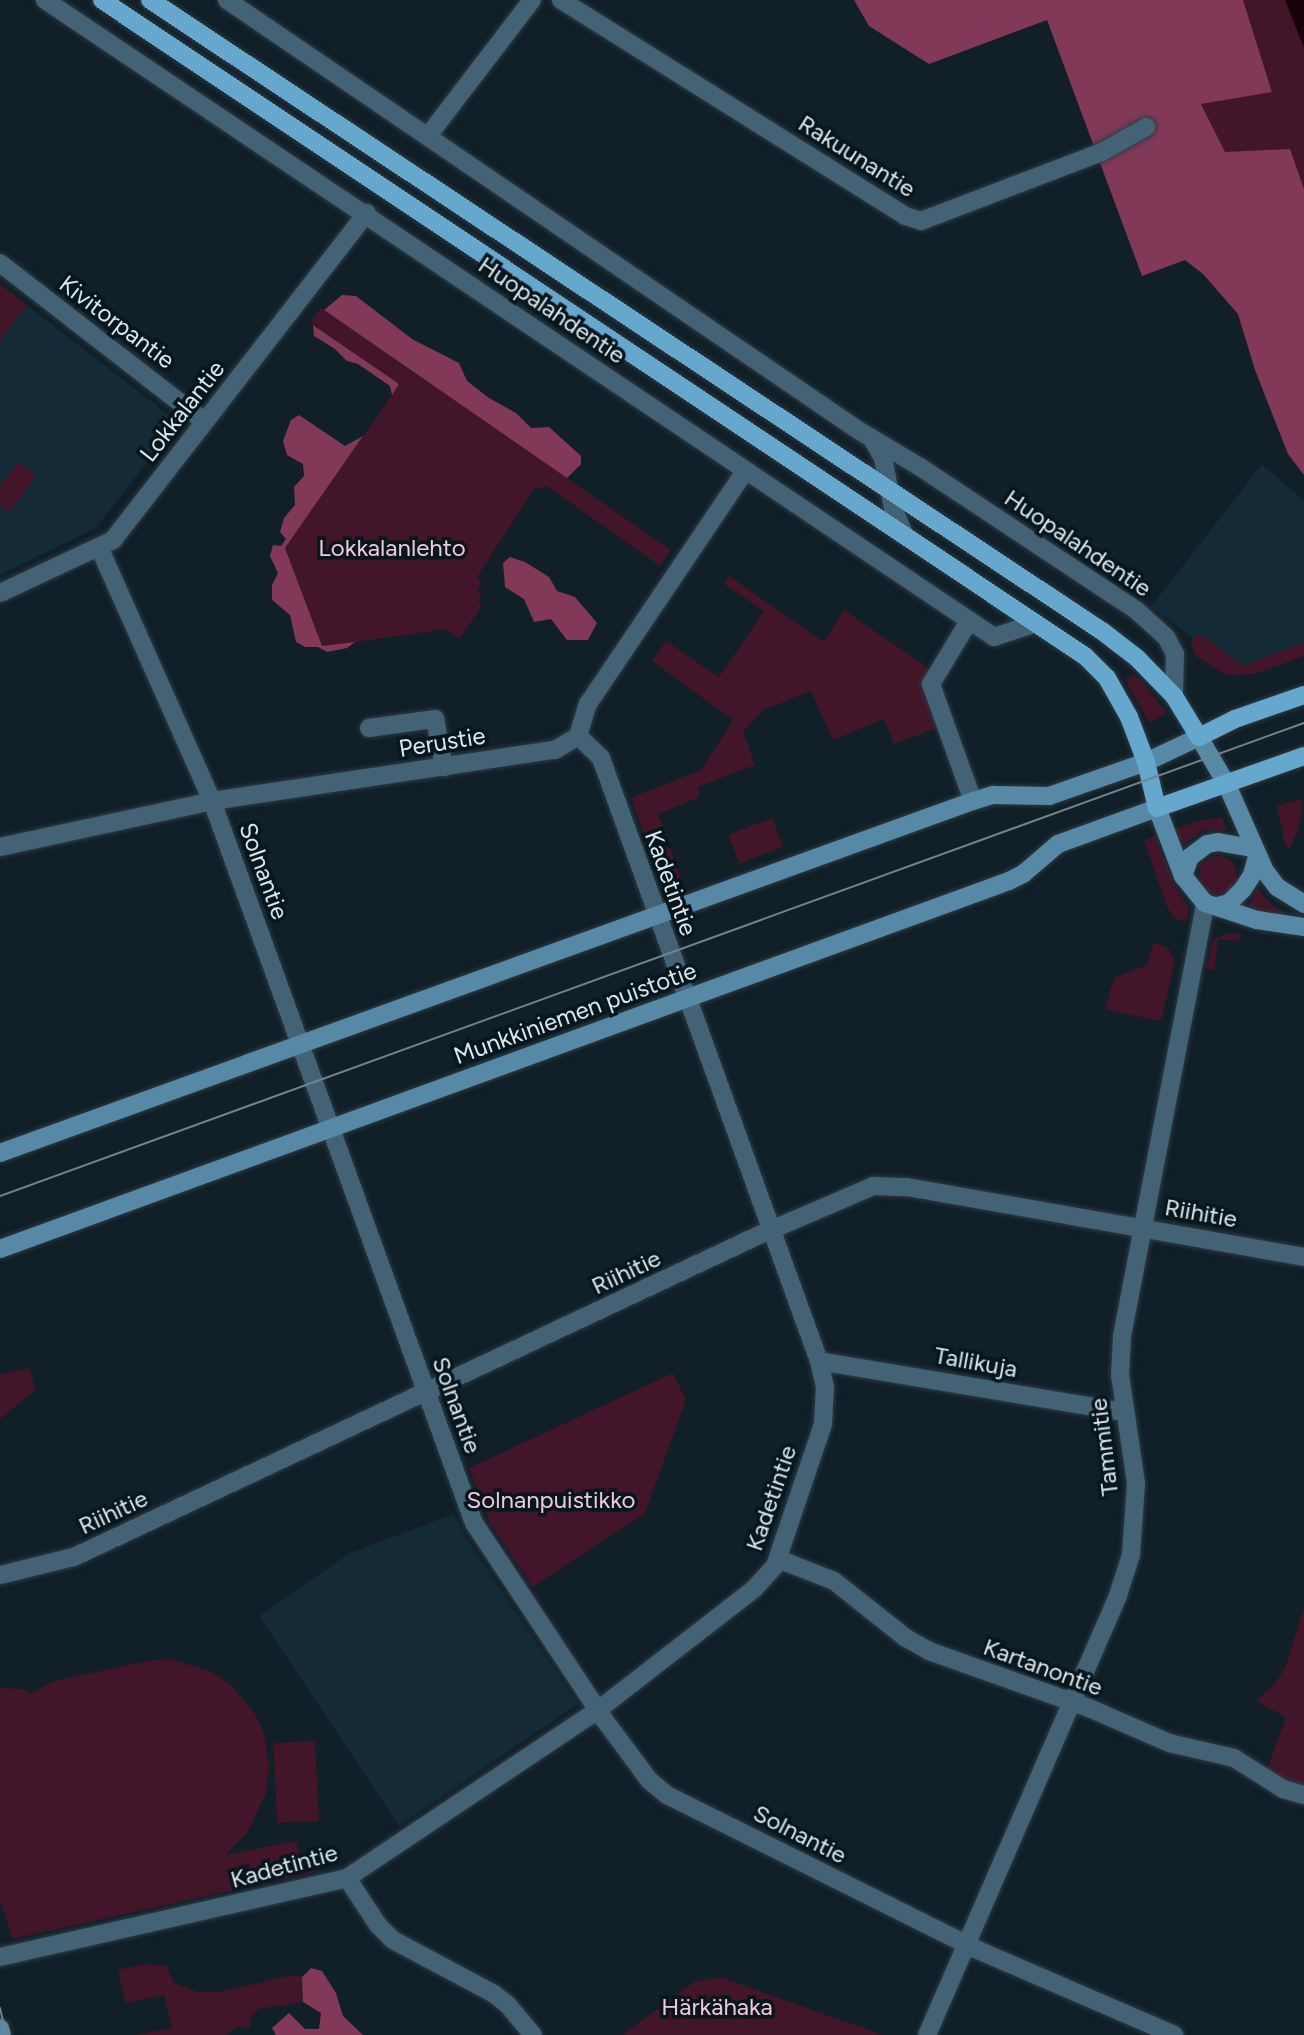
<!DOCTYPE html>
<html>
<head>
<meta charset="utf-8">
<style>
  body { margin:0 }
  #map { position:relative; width:1304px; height:2035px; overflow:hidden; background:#111f28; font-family:Figtree,sans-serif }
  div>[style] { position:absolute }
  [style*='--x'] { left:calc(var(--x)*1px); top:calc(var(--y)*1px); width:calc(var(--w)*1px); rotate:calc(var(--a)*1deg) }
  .built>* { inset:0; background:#142a36 }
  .green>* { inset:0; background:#421528; transform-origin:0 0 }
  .round { border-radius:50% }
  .forest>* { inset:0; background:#813957 }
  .water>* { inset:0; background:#180008 }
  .roads { filter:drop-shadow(0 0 2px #2d3b43) drop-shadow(0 0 2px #2d3b43) }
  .street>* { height:18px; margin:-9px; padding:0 9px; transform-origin:9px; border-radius:9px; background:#436275 }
  .secondary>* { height:18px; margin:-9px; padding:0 9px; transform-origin:9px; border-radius:9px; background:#5789a7 }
  .primary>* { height:18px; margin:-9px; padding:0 9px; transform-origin:9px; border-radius:9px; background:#66a7ce }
  .tram>* { height:2px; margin:-1px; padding:0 1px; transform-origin:1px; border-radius:1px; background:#768289 }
  span { translate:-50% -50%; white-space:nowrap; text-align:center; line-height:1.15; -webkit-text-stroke:7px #08161e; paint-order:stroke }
  .street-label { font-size:24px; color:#dce6ec }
  .park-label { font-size:24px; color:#f4c8d7 }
</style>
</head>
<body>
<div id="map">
  <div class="built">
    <div style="clip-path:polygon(27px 305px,178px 422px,96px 528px,0 575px,0 341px)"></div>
    <div style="clip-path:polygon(1262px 464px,1304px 501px,1304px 647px,1237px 671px,1151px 607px)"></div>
    <div style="clip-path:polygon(454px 1514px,467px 1539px,578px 1704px,399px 1826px,259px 1616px,350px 1553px)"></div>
  </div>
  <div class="green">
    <div style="clip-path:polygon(1243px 0,1304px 0,1304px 189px,1290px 150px,1225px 152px,1201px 103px,1272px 92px)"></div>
    <div style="clip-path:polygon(0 284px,27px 305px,0 341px)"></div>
    <div style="clip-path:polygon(321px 308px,671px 550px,660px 566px,547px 486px,534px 489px,477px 577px,482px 583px,477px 590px,482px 593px,478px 601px,482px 606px,459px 639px,446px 629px,322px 647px,285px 548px,399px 385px,310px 322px)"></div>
    <div style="clip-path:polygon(18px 462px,37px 475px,9px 512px,0 505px,0 486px)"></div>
    <div style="clip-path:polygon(729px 576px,824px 642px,844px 610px,931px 670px,921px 685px,937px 728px,894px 744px,884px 719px,833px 740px,811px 691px,763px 710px,743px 732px,755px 765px,698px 787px,700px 797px,658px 814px,683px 884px,664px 890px,631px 798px,701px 770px,733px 720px,652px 661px,666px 641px,719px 677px,764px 611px,724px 584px)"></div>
    <div style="clip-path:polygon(1201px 634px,1243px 666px,1304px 642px,1304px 656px,1254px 674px,1227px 675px,1197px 657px,1191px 644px,1196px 635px)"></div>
    <div style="clip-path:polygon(1136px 674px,1167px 713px,1149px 723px,1125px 680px)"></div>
    <div style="clip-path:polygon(1300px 799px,1303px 805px,1297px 833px,1289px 849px,1285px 844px,1277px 806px)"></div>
    <div style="left:772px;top:818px;width:31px;height:47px;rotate:69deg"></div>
    <div style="clip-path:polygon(1222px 818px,1227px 830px,1204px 830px,1181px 846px,1174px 829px,1201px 820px)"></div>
    <div style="clip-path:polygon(1155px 836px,1174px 884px,1189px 908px,1186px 922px,1175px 918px,1167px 907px,1144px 840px)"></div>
    <div class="round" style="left:1199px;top:856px;width:38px;height:38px"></div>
    <div style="clip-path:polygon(1257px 888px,1271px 904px,1291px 917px,1248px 907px)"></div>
    <div style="clip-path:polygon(1229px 933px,1240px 935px,1241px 941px,1218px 939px,1214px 970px,1206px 969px,1213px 939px)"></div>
    <div style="clip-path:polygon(1154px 942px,1169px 949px,1175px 961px,1162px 1018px,1158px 1021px,1105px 1009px,1114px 978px,1147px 965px)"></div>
    <div style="clip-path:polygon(30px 1368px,35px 1390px,0 1419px,0 1375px)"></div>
    <div style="clip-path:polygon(673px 1373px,686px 1400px,645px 1513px,533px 1587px,491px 1525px,469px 1468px)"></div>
    <div style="clip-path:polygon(1304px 1607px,1304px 1788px,1266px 1772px,1286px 1717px,1256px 1701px,1274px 1685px,1285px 1668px)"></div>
    <div style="clip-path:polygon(170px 1659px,210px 1671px,230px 1684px,255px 1714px,264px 1733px,269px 1766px,266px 1793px,247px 1833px,225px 1855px,296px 1841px,300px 1857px,312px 1854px,315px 1872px,13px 1939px,0 1901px,0 1688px,26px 1689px,29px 1694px,55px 1681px,147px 1661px)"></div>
    <div style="left:315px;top:1741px;width:80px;height:42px;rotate:87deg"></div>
    <div style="clip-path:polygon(144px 1964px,166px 1966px,174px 1983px,198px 1992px,220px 1992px,292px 1975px,302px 1977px,303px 2002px,258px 2009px,249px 2019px,251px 2028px,236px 2027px,226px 2035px,135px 2035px,172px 2028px,164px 1995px,125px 2003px,118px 1970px)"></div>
    <div style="clip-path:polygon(720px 1977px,883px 2035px,622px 2035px,694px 1982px)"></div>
  </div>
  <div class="forest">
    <div style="clip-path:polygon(854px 0,1243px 0,1272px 92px,1201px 104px,1225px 152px,1290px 149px,1304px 189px,1304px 475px,1288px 454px,1255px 370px,1238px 314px,1203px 274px,1185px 260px,1142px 276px,1047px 20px,929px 64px,869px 26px)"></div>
    <div style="clip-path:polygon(342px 295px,356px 296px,412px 339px,459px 363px,467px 381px,489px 398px,516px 413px,531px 428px,549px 427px,581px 456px,581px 464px,567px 478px,324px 310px)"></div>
    <div style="clip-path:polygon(313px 325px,399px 384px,392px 395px,390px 386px,358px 364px,347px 361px,335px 349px,314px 336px)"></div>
    <div style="clip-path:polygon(299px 415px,345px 446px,363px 436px,285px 548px,322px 646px,355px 642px,347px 648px,327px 652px,318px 647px,305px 647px,296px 642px,290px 615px,272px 600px,272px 585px,278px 573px,270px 556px,273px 545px,281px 546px,286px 539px,280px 532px,284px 518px,295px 505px,294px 487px,304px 476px,303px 464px,287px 455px,283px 441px,291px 420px)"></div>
    <div style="clip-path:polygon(510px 557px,525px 562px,549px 577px,557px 591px,575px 597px,597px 623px,588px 640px,567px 640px,551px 619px,534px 622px,524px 599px,505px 587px,503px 563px)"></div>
    <div style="clip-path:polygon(311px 1968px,322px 1971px,336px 1993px,343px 2016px,363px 2035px,276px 2035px,272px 2028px,289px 2013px,305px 2029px,319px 2029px,321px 2013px,303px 2002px,302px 1977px)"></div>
  </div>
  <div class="water">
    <div style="clip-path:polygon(1285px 0,1304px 0,1304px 48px)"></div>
  </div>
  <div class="roads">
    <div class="street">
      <div style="--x:45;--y:0;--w:1143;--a:33.87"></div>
      <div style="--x:994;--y:637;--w:44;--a:-18.4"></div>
      <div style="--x:227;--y:0;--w:764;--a:34.27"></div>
      <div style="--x:858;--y:430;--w:72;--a:30.8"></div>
      <div style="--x:920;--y:467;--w:259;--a:33.5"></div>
      <div style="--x:1136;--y:610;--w:40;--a:42"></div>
      <div style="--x:1166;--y:637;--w:19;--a:62"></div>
      <div style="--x:1175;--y:654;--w:42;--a:91.4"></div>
      <div style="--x:561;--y:0;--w:406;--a:32.1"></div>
      <div style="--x:905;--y:216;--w:17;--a:17"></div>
      <div style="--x:921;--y:221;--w:194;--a:-20.9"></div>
      <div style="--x:1102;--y:152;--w:51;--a:-29.6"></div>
      <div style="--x:428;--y:136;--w:171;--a:-52.6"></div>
      <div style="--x:0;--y:263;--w:258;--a:37.8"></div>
      <div style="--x:872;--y:439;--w:22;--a:60"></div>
      <div style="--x:883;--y:458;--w:51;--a:78.7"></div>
      <div style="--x:893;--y:508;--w:30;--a:67"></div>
      <div style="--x:99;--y:547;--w:278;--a:66"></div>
      <div style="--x:212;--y:801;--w:768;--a:70.06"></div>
      <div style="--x:474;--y:1523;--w:234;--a:56.5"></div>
      <div style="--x:603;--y:1718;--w:77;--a:53.4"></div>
      <div style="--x:649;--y:1780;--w:23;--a:40"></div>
      <div style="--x:667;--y:1795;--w:347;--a:26.5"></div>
      <div style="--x:978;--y:1950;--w:214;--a:23.4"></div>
      <div style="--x:0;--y:593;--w:125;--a:-25.1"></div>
      <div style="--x:113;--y:540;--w:414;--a:-52.2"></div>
      <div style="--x:969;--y:621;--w:74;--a:121.1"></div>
      <div style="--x:931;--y:684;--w:124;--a:70.3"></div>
      <div style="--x:369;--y:728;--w:67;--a:-7.8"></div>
      <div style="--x:435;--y:719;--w:49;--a:79.4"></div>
      <div style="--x:0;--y:847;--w:217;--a:-12.2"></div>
      <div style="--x:212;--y:801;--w:347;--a:-8.5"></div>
      <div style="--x:555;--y:750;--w:27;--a:-31"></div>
      <div style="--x:578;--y:736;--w:34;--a:-73"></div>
      <div style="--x:588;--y:704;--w:281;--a:-56"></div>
      <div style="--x:819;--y:1361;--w:310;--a:9.5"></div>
      <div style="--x:778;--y:1559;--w:60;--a:21.4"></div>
      <div style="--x:834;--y:1581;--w:92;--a:38.4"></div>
      <div style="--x:906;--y:1638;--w:26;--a:29"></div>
      <div style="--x:929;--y:1651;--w:170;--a:19.6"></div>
      <div style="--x:1089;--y:1708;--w:87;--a:23.6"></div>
      <div style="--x:1169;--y:1743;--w:67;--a:13"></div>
      <div style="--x:1234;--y:1758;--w:58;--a:32.3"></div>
      <div style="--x:1283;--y:1789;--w:22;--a:16"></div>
      <div style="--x:0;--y:1575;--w:76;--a:-13.7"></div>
      <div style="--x:74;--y:1557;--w:755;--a:-25.17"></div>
      <div style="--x:757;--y:1236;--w:126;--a:-23.3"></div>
      <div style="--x:873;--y:1186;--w:34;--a:2"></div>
      <div style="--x:907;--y:1187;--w:403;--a:10"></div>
      <div style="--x:347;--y:1878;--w:56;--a:56.6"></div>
      <div style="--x:378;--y:1925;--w:21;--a:45"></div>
      <div style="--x:393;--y:1940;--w:115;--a:28.1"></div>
      <div style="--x:494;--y:1994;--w:16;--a:38"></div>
      <div style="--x:507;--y:2004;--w:40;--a:50"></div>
      <div style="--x:0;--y:1957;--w:356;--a:-12.8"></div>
      <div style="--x:347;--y:1878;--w:302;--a:-33.8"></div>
      <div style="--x:598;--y:1710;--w:197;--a:-37.8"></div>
      <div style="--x:754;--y:1589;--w:31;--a:-48"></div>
      <div style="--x:775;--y:1566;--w:150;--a:-71.3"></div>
      <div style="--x:823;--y:1424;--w:37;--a:-87"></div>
      <div style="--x:825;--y:1387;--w:27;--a:-103"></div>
      <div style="--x:819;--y:1361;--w:641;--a:-109.88"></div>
      <div style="--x:601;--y:758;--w:32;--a:-136"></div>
      <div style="--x:927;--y:2035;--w:480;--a:-66.5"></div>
      <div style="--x:1118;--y:1595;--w:42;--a:-72"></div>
      <div style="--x:1131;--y:1555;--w:72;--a:-86"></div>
      <div style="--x:1136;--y:1483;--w:109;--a:-98.4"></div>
      <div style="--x:1120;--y:1375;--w:39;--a:-87"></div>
      <div style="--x:1122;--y:1336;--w:441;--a:-79.1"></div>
    </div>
    <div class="secondary">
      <div style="--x:1183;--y:876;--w:20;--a:-70"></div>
      <div style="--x:1190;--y:857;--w:21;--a:-37"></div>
      <div style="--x:1207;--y:844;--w:11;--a:-10"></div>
      <div style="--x:1218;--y:842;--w:36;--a:10"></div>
      <div style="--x:1218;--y:906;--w:11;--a:-15"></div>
      <div style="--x:1229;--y:903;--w:20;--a:-45"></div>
      <div style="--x:1243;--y:889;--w:17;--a:-57"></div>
      <div style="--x:1252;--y:875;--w:20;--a:-75"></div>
      <div style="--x:0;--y:1153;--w:1035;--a:-19.89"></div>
      <div style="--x:973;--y:801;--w:21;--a:-17"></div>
      <div style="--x:993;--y:795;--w:56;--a:1"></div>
      <div style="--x:1049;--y:796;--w:103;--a:-19.3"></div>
      <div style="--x:1146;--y:762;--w:59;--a:-25.3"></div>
      <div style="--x:1199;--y:737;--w:56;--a:59.7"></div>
      <div style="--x:1227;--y:785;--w:94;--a:66.2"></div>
      <div style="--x:1265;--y:871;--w:20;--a:53"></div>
      <div style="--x:1277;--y:887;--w:32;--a:32"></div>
      <div style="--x:0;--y:1249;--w:1074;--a:-20.04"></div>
      <div style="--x:1009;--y:881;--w:16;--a:-27"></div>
      <div style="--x:1023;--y:874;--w:46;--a:-40.6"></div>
      <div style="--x:1058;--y:844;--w:105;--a:-20"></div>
      <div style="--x:1157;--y:808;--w:73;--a:69.1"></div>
      <div style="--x:1183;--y:876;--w:35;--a:51"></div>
      <div style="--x:1205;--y:903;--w:55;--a:18.1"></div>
      <div style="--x:1257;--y:920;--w:48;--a:8.5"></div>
      <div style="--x:0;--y:2028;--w:7;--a:74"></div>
    </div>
    <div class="primary">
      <div style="--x:102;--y:0;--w:1182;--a:33.72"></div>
      <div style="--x:1085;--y:656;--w:31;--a:45"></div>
      <div style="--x:1107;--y:678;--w:45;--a:60.6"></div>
      <div style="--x:1129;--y:717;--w:48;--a:69.3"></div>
      <div style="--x:1146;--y:762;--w:47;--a:76.6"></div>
      <div style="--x:1157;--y:808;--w:156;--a:-19.5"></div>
      <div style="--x:150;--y:0;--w:1142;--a:33.54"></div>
      <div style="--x:1102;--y:631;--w:44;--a:37.6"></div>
      <div style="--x:1137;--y:658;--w:53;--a:45.8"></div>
      <div style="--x:1174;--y:696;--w:48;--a:58.6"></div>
      <div style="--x:1199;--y:737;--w:40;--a:-26.6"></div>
      <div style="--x:1235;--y:719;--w:73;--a:-19.2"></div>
    </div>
  </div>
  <div class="tram">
    <div style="--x:0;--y:1196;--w:1387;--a:-19.94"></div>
    <div style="--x:0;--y:2008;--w:28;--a:77"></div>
  </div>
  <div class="street-label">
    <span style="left:857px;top:156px;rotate:32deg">Rakuunantie</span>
    <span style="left:552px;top:310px;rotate:34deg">Huopalahdentie</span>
    <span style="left:117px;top:322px;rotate:37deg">Kivitorpantie</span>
    <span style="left:182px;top:411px;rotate:-52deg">Lokkalantie</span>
    <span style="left:1078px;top:543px;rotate:34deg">Huopalahdentie</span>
    <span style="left:442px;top:742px;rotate:-9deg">Perustie</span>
    <span style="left:264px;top:871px;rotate:70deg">Solnantie</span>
    <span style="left:671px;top:883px;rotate:70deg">Kadetintie</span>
    <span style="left:575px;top:1013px;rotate:-20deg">Munkkiniemen puistotie</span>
    <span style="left:1201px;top:1213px;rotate:10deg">Riihitie</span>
    <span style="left:626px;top:1272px;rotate:-25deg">Riihitie</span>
    <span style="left:976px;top:1362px;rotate:10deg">Tallikuja</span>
    <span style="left:457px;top:1405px;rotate:70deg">Solnantie</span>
    <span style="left:1104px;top:1447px;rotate:-97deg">Tammitie</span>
    <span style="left:771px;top:1498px;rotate:-71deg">Kadetintie</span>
    <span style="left:113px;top:1512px;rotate:-25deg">Riihitie</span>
    <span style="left:1043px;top:1667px;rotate:20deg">Kartanontie</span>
    <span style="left:800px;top:1834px;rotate:27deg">Solnantie</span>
    <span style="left:284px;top:1866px;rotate:-15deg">Kadetintie</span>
  </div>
  <div class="park-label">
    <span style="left:392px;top:548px">Lokkalanlehto</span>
    <span style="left:551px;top:1500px">Solnanpuistikko</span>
    <span style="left:717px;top:2007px">Härkähaka</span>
  </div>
</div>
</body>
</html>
